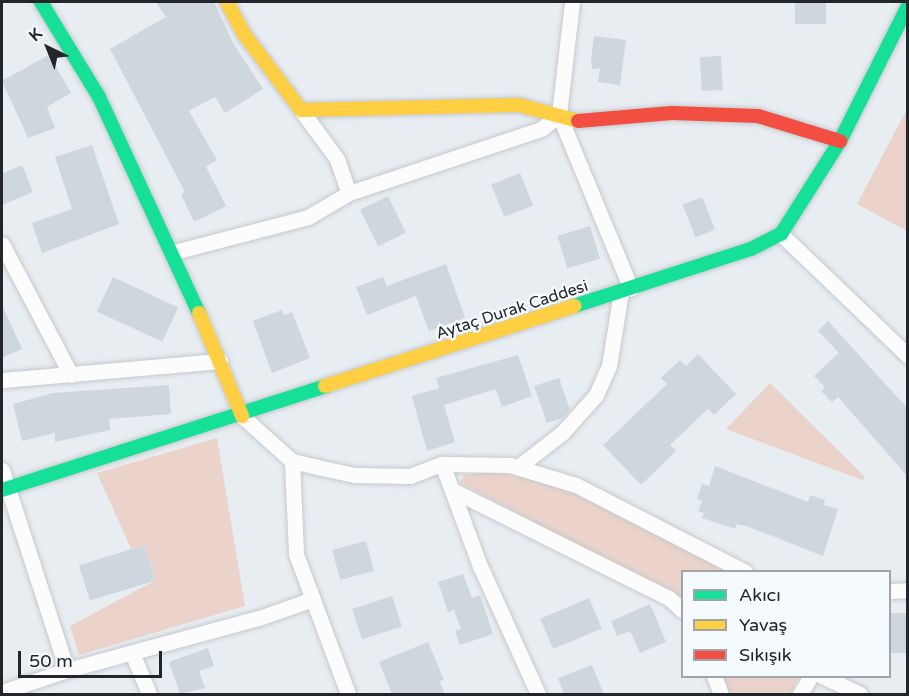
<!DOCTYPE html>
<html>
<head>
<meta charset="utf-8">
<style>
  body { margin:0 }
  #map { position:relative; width:909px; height:696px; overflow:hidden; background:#e8edf2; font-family:"Varela Round",sans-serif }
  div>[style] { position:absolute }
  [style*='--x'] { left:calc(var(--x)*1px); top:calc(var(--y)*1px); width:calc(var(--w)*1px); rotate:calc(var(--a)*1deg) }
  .green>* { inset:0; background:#ebd3cb }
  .building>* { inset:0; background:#ced6de; transform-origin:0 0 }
  .roads { filter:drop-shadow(0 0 2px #c5c9cd) drop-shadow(0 0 2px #c5c9cd) }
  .street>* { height:15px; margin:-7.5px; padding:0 7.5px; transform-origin:7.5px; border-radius:7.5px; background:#fcfcfd }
  .fast>* { height:14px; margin:-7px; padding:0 7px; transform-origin:7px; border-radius:7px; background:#16e098 }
  .slow>* { height:14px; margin:-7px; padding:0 7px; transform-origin:7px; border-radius:7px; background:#ffcf43 }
  .jam>* { height:14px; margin:-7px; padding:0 7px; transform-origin:7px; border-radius:7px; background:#f24e42 }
  span { translate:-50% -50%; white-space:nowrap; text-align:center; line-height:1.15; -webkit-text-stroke:5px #f5faff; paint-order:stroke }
  .street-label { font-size:16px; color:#222529 }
  .frame { position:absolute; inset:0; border:3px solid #222529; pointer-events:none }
  .legend { position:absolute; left:681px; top:570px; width:210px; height:108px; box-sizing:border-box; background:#f5faff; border:2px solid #a1a5a9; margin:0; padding:8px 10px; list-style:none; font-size:18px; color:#222529 }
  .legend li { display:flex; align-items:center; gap:12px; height:30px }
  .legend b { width:30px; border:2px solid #a1a5a9 }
  .north { position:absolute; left:18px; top:18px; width:60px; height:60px; -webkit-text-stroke:4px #f5faff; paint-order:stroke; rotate:317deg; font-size:16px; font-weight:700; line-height:24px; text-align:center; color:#222529 }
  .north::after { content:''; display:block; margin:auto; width:21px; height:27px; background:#222529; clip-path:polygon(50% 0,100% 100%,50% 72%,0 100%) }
  .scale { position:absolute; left:18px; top:651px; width:144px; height:27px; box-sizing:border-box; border:3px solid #222529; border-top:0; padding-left:8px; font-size:18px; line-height:21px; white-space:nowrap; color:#222529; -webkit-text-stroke:4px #f5faff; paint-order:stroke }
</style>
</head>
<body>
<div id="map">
  <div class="green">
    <div style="clip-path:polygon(907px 109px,908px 231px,907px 231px,857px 204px)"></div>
    <div style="clip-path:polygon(770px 383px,865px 477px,862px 480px,726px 429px)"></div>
    <div style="clip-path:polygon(217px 438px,245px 606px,79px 655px,70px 626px,156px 580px,145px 545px,131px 549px,97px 473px)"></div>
    <div style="clip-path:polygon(495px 472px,569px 488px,734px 571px,682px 572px,682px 600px,460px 483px,464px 475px)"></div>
    <div style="clip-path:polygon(724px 677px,724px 676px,798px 677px,791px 694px,730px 694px)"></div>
  </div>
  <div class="building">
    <div style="clip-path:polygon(156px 2px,214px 2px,233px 43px,263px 89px,225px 113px,215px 97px,189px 111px,217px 160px,206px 167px,226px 206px,194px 222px,181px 194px,185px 192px,110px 49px,166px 17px)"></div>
    <div style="left:795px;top:2px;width:31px;height:22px"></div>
    <div style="clip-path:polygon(594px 36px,626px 40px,620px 85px,598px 82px,600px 68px,592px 69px,591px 59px)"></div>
    <div style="clip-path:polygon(49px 55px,71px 93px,47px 107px,55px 128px,28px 138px,2px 81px)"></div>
    <div style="left:721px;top:56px;width:34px;height:21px;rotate:87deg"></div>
    <div style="clip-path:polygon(92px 145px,119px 224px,42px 253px,32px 223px,72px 209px,55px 157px)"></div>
    <div style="clip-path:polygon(22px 165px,33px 192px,2px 205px,2px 174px)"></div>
    <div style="left:520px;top:173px;width:35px;height:31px;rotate:68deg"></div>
    <div style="left:388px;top:196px;width:41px;height:31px;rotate:64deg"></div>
    <div style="left:702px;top:197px;width:35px;height:21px;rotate:68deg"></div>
    <div style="left:590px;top:226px;width:34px;height:34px;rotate:73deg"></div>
    <div style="clip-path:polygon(446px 264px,465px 318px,429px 331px,416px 296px,367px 315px,356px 287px,383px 277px,387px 286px)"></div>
    <div style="left:113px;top:277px;width:72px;height:38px;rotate:25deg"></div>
    <div style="clip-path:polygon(2px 305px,22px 349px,2px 358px)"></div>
    <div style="clip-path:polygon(282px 310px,284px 315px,292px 312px,310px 358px,272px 373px,253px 321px)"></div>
    <div style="clip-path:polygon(828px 321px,908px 409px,908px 477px,838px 397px,832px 402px,821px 391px,825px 387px,814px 376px,839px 353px,818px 331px)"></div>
    <div style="clip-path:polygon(698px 354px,736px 394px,714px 415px,708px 409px,670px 445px,676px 451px,641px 485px,603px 445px,667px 384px,661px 378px,680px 360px,686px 366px)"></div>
    <div style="clip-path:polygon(518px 355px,532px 396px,502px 407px,496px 389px,444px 405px,455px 442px,427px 451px,412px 396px,439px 388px,436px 378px)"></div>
    <div style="clip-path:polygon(559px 378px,570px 410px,562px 418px,547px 423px,534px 386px)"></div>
    <div style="clip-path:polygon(169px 385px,171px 414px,109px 419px,110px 430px,55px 442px,55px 433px,22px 441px,13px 404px,53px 393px)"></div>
    <div style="clip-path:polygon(715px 466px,808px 502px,810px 495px,825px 500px,824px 505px,838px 509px,823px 556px,749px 527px,737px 524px,735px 529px,702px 518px,704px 513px,698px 511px,702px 501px,697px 499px,702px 484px,709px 486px)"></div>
    <div style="left:366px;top:541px;width:31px;height:35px;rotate:75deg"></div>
    <div style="left:145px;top:545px;width:37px;height:69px;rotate:73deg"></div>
    <div style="clip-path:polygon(463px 574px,472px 598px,480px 595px,493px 634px,460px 645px,455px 631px,461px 629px,454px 610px,448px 612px,438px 582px)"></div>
    <div style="left:392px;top:596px;width:32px;height:42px;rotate:72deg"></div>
    <div style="left:589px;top:598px;width:33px;height:53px;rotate:67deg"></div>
    <div style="clip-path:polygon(650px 604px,666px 642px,640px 653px,630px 631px,617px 636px,611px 621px)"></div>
    <div style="left:890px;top:613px;width:18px;height:40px"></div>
    <div style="clip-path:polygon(428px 642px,444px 680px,439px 681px,445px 694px,392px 694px,379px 662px)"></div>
    <div style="clip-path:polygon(208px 648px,214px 666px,199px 671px,205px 688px,180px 694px,169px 662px)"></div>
    <div style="clip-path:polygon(592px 665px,604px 694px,564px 694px,558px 678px)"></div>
  </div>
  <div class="roads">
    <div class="street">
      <div style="--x:572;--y:2;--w:114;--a:96.6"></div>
      <div style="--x:559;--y:115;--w:188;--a:67.5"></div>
      <div style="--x:301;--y:110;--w:61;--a:53.7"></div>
      <div style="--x:337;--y:159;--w:36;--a:71"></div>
      <div style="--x:781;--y:234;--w:176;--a:43.8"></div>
      <div style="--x:2;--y:244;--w:148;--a:62.2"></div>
      <div style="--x:174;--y:252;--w:138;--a:-14.6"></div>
      <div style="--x:308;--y:217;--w:48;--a:-30.3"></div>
      <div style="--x:349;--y:193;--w:202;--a:-18.4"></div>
      <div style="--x:541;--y:129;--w:23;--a:-38"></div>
      <div style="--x:2;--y:380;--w:219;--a:-5"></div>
      <div style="--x:242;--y:416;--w:67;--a:42"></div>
      <div style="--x:292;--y:461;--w:26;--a:13"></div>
      <div style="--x:317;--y:467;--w:40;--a:12"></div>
      <div style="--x:356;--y:475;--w:54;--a:1.1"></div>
      <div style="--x:410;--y:476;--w:34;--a:-21"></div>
      <div style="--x:442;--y:464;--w:68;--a:0.8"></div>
      <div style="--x:510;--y:465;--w:69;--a:16.9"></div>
      <div style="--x:576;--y:485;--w:190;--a:27.2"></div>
      <div style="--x:292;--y:461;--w:93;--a:87.5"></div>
      <div style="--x:296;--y:554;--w:149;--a:69.6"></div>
      <div style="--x:442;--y:464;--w:109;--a:69.6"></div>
      <div style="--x:480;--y:566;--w:141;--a:65.6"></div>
      <div style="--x:518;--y:467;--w:56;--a:-37.7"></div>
      <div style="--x:562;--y:433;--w:51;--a:-48.2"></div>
      <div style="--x:596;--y:395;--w:32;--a:-66"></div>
      <div style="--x:609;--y:366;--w:75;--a:-80.8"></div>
      <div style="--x:2;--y:470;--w:210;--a:72"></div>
      <div style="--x:452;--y:490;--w:242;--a:26.5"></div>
      <div style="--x:669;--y:598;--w:18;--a:43"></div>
      <div style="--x:890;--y:591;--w:18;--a:-3"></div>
      <div style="--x:133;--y:655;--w:42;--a:67.7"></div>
      <div style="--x:714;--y:676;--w:19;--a:69"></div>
      <div style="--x:822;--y:676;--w:42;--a:25.3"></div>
      <div style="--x:2;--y:692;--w:69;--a:-18.7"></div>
      <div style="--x:67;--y:670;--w:199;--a:-15.2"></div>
      <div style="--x:259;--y:618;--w:57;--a:-19.4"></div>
      <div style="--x:800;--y:694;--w:21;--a:-59"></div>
    </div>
    <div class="fast">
      <div style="--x:41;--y:2;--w:111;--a:58.6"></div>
      <div style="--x:99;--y:97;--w:238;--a:65.2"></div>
      <div style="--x:574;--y:306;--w:186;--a:-17.9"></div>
      <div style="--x:751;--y:249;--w:34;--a:-27"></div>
      <div style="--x:781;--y:234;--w:110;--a:-57.6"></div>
      <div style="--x:840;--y:141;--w:151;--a:-63.3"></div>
      <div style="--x:2;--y:490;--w:339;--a:-17.8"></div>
    </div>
    <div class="slow">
      <div style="--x:227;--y:2;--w:36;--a:62"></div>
      <div style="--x:244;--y:34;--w:95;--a:53.1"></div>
      <div style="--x:301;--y:110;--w:218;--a:-1.3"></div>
      <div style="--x:519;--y:105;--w:61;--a:15.2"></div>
      <div style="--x:199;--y:313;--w:112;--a:67.3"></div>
      <div style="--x:325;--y:386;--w:262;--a:-17.8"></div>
    </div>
    <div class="jam">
      <div style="--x:578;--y:121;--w:94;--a:-4.9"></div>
      <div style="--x:672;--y:113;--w:86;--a:2"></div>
      <div style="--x:758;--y:116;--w:86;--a:17"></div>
    </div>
  </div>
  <div class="street-label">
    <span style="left:512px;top:310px;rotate:-18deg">Aytaç Durak Caddesi</span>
  </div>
  <div class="frame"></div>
  <ul class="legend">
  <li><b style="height:8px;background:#16e098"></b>Akıcı</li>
  <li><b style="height:8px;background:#ffcf43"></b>Yavaş</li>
  <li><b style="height:8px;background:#f24e42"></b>Sıkışık</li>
  </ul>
  <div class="north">K</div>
  <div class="scale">50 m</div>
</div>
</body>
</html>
